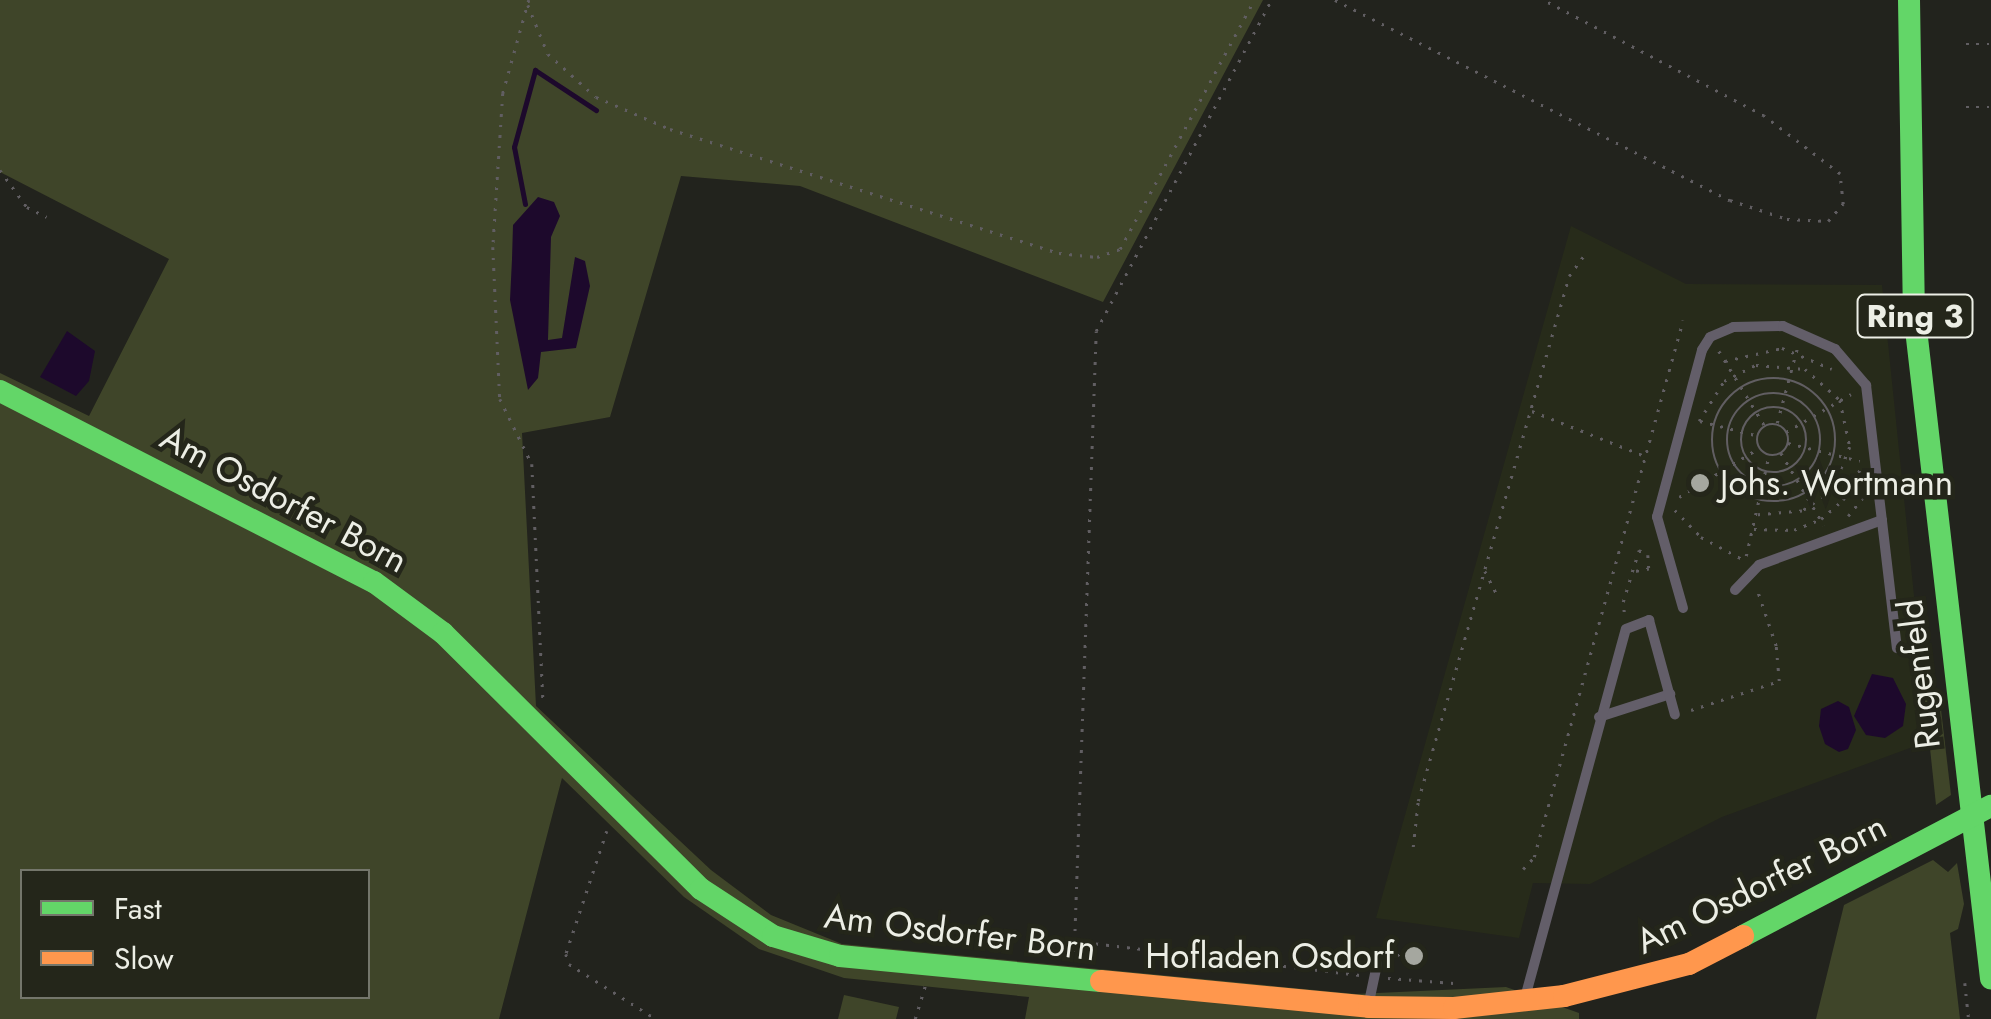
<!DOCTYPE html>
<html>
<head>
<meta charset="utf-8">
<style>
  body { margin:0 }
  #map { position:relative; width:1991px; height:1019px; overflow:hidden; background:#22231d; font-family:Jost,sans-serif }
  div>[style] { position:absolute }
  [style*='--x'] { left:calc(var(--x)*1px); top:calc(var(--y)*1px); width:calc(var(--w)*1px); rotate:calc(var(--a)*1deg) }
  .built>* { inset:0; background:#272b1a }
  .green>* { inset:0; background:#3f4529 }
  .water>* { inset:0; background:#1d092c }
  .stream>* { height:5px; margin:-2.5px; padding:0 2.5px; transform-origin:2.5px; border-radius:2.5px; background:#1d092c }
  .path>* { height:2.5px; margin-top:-1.25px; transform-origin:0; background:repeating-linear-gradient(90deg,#615e62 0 2.5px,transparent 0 10.5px) }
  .path>.ring { margin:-1.25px; padding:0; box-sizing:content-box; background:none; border:2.5px solid #615e62; border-radius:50% }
  .lane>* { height:10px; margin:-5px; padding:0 5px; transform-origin:5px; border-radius:5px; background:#635e69 }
  .fast>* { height:22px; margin:-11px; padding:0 11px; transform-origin:11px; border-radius:11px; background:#63d668 }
  .slow>* { height:22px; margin:-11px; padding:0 11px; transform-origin:11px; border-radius:11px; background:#ff974d }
  .dots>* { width:28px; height:28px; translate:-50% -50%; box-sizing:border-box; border:5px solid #24261a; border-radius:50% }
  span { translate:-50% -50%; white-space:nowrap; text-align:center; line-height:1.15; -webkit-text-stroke:9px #24261a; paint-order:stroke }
  .shield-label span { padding:2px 8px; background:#24261a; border:2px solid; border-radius:8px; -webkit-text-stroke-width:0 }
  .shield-label { font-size:32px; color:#eceee5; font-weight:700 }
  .poi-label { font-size:35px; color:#eceee5 }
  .left { translate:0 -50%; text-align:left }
  .right { translate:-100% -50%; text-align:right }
  .street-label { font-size:35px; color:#eceee5 }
  .legend { position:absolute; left:20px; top:869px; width:350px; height:130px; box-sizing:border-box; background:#24261a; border:2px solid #74766b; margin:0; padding:12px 18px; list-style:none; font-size:30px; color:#eceee5 }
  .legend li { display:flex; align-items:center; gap:20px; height:50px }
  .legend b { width:50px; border:2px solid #74766b }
</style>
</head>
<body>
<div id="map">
  <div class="built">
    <div style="clip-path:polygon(1571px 226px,1686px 284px,1882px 285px,1929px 741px,1722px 817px,1590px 884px,1533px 883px,1519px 938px,1376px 918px)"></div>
  </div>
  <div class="green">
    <div style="clip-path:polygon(evenodd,0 0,1263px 0,1103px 302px,800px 186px,681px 176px,610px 417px,522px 433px,536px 706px,711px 870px,771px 915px,842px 944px,1356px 994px,1506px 987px,1579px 1013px,1579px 1019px,1025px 1019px,1029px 997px,844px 978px,759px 949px,684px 897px,562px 778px,499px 1019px,0 1019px,0 373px,89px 416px,169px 259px,0 172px,0 0,22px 872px,368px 872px,368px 996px,22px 996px,22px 872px)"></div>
    <div style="clip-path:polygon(1929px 681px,1940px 701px,1951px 795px,1936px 805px,1923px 682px)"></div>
    <div style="clip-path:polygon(1933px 860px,1948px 872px,1957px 863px,1964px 904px,1958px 929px,1950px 933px,1960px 1019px,1816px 1019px,1844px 905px)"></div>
    <div style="clip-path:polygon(844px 995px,899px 1007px,896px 1019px,838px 1019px)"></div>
  </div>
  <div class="water">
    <div style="clip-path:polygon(538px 197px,554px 202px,560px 216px,551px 237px,548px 340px,562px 338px,575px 257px,585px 261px,590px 286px,576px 348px,541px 352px,538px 378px,528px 390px,510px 300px,512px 259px,513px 225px)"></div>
    <div style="clip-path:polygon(67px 331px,95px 351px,89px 381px,76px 396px,40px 377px)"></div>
    <div style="clip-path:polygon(1872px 674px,1893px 678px,1906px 704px,1903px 726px,1885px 738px,1866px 735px,1854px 716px)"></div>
    <div style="clip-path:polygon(1838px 701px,1849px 707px,1856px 730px,1848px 749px,1839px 752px,1825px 744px,1819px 726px,1821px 709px)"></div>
  </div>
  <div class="stream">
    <div style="--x:525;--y:204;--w:58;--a:-100.9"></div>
    <div style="--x:514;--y:147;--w:80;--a:-74.7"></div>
    <div style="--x:535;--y:70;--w:73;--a:33.3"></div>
  </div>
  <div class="path">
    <div style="--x:529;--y:0;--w:97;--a:105.6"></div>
    <div style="--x:503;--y:93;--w:154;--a:93.7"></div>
    <div style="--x:493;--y:247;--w:152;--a:87.4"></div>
    <div style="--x:500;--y:399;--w:72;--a:63.8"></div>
    <div style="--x:532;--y:464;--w:235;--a:87.3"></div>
    <div style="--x:1335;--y:0;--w:443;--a:26.9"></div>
    <div style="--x:1730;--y:200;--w:60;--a:18.4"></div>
    <div style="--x:1787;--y:219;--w:41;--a:2.8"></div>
    <div style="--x:1828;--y:221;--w:23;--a:-49"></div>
    <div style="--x:1843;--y:204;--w:30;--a:-96"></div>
    <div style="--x:1840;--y:174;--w:96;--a:-142.7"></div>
    <div style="--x:1764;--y:116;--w:250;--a:-152.3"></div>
    <div style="--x:528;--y:5;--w:53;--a:67.8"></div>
    <div style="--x:548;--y:54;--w:64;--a:41.9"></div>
    <div style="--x:596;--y:97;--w:81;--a:23.4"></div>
    <div style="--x:670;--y:129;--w:408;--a:17.7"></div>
    <div style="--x:1059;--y:253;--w:38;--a:6"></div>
    <div style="--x:1097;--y:257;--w:24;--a:-19"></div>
    <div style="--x:1120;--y:249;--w:283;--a:-61.7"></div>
    <div style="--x:1966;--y:44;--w:25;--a:0"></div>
    <div style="--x:1966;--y:107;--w:25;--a:0"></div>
    <div style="--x:0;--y:170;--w:46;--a:53.9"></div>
    <div style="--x:27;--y:207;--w:22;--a:27"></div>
    <div style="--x:1719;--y:351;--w:88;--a:58.5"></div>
    <div style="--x:1725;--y:361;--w:58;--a:-12.8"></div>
    <div style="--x:1782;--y:348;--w:54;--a:22.8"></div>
    <div class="ring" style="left:1712px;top:378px;width:121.5px;height:121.5px"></div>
    <div class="ring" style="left:1727px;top:393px;width:91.5px;height:91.5px"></div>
    <div class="ring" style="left:1741px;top:407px;width:63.5px;height:63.5px"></div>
    <div style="--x:1532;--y:411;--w:122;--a:21.7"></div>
    <div style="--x:1699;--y:421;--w:47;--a:-58"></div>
    <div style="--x:1724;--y:381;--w:36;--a:-27"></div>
    <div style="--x:1756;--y:365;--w:49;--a:4.7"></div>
    <div style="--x:1805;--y:369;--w:47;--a:41.5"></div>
    <div style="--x:1840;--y:400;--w:48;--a:78"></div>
    <div style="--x:1850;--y:447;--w:48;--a:112.2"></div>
    <div style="--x:1832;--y:491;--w:36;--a:146"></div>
    <div style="--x:1802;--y:511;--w:47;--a:175.1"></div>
    <div style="--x:1700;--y:421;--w:57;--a:14.3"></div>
    <div style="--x:1777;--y:423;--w:77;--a:-74.9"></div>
    <div class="ring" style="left:1757px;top:424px;width:29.5px;height:29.5px"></div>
    <div style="--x:1786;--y:432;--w:75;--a:-30.3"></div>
    <div style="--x:1788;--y:443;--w:74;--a:14"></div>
    <div style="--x:1781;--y:453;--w:84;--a:59.2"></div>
    <div style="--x:1679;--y:497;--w:94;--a:-31.5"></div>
    <div style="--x:1675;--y:510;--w:37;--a:46"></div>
    <div style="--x:1701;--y:537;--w:49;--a:28.1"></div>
    <div style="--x:1848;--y:516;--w:27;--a:-51"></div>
    <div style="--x:1754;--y:529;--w:40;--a:1.4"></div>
    <div style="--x:1794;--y:530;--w:29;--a:-22"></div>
    <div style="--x:1821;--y:519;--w:29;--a:-41"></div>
    <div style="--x:1843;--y:500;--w:38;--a:-61"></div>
    <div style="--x:1746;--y:556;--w:104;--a:-77.2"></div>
    <div style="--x:1485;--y:571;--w:25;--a:63"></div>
    <div style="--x:1624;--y:612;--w:10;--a:-96"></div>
    <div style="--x:1623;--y:602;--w:31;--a:-73"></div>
    <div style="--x:1632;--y:572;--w:23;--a:-72"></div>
    <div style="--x:1639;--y:550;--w:10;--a:29"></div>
    <div style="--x:1648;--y:555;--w:14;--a:86"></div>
    <div style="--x:1649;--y:569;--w:17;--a:170"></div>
    <div style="--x:1691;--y:710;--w:93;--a:-18.2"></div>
    <div style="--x:1779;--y:681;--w:35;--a:-95"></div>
    <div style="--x:1776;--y:646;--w:62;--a:-108.7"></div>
    <div style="--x:607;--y:831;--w:130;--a:108.4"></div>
    <div style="--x:566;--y:954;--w:10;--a:73"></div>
    <div style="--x:569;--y:964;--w:103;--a:32.3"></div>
    <div style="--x:1413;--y:847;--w:46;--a:-83.8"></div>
    <div style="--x:1418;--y:801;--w:546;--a:-73.95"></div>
    <div style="--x:1569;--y:276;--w:26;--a:-54"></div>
    <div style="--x:1523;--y:869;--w:16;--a:-47"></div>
    <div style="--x:1534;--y:857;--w:557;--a:-74.49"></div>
    <div style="--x:1075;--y:941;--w:287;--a:6.8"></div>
    <div style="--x:1074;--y:952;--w:621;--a:-87.97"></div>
    <div style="--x:1096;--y:331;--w:374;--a:-62.1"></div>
    <div style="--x:1388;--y:961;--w:15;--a:-32"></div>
    <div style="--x:1388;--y:978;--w:66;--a:4.3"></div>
    <div style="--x:1965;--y:983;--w:36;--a:84"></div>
    <div style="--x:915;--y:1019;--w:34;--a:-73"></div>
  </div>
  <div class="lane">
    <div style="--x:1735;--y:590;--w:35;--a:-46"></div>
    <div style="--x:1759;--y:565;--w:131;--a:-20.1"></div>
    <div style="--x:1683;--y:608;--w:95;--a:-105.9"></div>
    <div style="--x:1657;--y:517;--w:173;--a:-74.9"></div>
    <div style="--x:1702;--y:350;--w:15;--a:-58"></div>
    <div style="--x:1710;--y:337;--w:25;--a:-23"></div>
    <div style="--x:1733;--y:327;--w:50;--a:-1.1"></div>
    <div style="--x:1783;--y:326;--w:57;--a:23.9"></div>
    <div style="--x:1835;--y:349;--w:48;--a:49.3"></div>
    <div style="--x:1866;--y:385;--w:265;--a:83.3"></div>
    <div style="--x:1599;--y:717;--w:75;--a:-17.9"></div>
    <div style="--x:1526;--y:994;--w:378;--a:-74.7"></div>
    <div style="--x:1626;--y:629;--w:25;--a:-21"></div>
    <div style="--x:1649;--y:620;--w:98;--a:74.7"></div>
    <div style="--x:1369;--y:1002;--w:39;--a:-78"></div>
  </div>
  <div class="fast">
    <div style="--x:1909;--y:0;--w:312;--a:89.1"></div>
    <div style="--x:1914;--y:312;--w:671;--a:83.41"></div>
    <div style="--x:0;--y:391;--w:420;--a:27.1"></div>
    <div style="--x:374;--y:582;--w:86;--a:36.5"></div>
    <div style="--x:443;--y:633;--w:363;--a:44.8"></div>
    <div style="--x:701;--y:889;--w:86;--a:33.1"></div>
    <div style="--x:773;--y:936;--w:70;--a:16.6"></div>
    <div style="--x:840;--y:956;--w:262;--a:5.5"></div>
    <div style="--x:1743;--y:936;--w:280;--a:-27.7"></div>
  </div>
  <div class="slow">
    <div style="--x:1101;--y:981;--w:269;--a:5.5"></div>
    <div style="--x:1369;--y:1007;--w:85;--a:0.7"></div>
    <div style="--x:1454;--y:1008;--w:111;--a:-6.2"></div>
    <div style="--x:1564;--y:996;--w:129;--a:-14.4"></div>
    <div style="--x:1689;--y:964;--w:61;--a:-27.4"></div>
  </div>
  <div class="dots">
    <div style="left:1700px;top:483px;background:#a5a79f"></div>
    <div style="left:1414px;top:956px;background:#a5a79f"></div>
  </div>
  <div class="shield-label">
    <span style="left:1915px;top:316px">Ring 3</span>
  </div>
  <div class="poi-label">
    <span class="left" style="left:1720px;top:483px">Johs. Wortmann</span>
    <span class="right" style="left:1394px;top:956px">Hofladen Osdorf</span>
  </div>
  <div class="street-label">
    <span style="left:284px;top:499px;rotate:28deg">Am Osdorfer Born</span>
    <span style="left:1919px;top:674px;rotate:-97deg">Rugenfeld</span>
    <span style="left:1761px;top:884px;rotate:-26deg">Am Osdorfer Born</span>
    <span style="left:960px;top:932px;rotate:7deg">Am Osdorfer Born</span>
  </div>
  <ul class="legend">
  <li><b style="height:12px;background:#63d668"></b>Fast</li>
  <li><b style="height:12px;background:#ff974d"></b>Slow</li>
  </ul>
</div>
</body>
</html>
